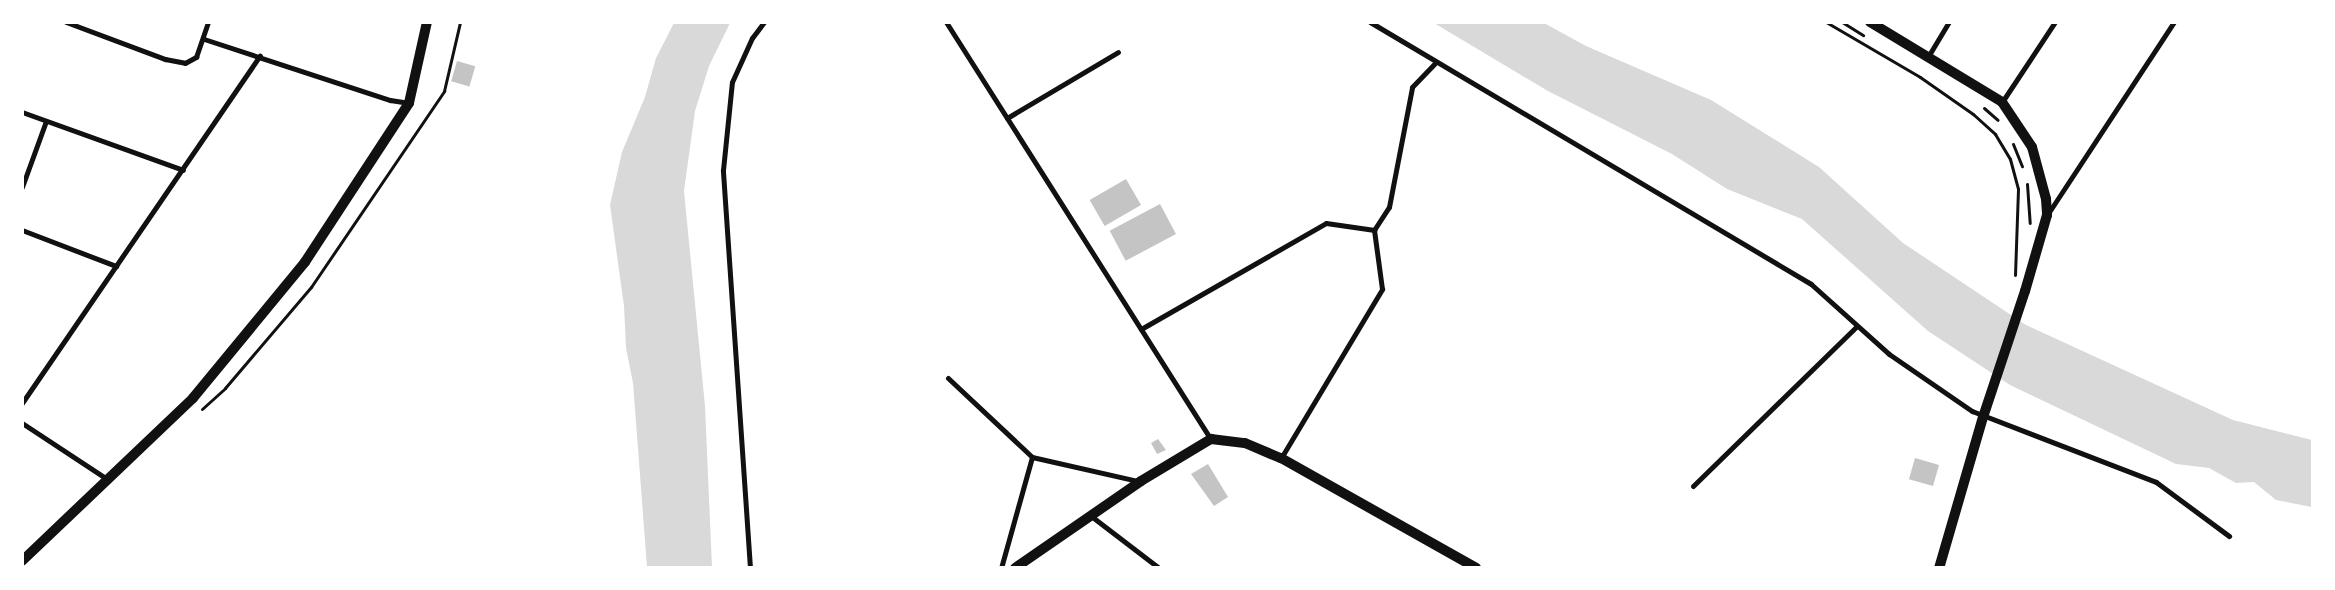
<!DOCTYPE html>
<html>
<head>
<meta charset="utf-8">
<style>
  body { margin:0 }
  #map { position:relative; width:2335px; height:590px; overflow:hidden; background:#fff; font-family:Helvetica,sans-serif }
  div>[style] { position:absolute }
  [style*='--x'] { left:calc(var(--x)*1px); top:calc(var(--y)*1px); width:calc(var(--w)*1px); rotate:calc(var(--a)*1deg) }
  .water>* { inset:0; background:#d9d9d9 }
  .building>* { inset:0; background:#c4c4c4; transform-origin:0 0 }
  .path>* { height:3px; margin:-1.5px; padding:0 1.5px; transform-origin:1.5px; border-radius:1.5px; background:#111 }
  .minor>* { height:5px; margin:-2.5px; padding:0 2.5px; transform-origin:2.5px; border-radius:2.5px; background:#111 }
  .secondary>* { height:10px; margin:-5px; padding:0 5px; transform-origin:5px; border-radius:5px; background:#111 }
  span { translate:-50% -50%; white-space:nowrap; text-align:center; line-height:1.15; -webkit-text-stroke:5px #fff; paint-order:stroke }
  .frame { position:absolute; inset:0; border:24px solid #fff; pointer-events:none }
</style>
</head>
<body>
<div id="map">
  <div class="water">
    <div style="clip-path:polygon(674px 23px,730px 23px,709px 66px,695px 111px,684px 191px,705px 406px,712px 567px,647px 567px,633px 383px,626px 348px,624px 306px,610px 205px,622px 152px,645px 97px,656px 58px)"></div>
    <div style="clip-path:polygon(1434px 23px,1544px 23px,1586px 46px,1711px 100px,1819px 167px,1903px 243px,2026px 325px,2233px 420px,2312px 440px,2312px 507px,2276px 500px,2254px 482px,2236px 483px,2209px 468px,2176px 464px,2010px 385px,1928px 331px,1802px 219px,1727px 189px,1672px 154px,1548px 91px)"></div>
  </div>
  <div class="building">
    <div style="left:457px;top:61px;width:19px;height:21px;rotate:16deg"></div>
    <div style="left:1126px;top:179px;width:30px;height:42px;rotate:60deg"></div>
    <div style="left:1160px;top:204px;width:34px;height:57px;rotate:62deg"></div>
    <div style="clip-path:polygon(1158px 439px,1166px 450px,1157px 454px,1151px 443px)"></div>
    <div style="left:1915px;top:458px;width:25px;height:22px;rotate:16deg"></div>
    <div style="clip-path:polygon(1208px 464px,1228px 497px,1214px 506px,1191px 474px)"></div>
  </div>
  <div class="path">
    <div style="--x:1826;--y:22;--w:109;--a:30.3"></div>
    <div style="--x:1920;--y:77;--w:65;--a:34.9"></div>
    <div style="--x:1973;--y:114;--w:30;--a:42"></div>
    <div style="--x:1995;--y:134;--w:29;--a:59"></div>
    <div style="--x:2010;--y:159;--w:31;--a:75"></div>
    <div style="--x:2018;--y:189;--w:86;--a:92"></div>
    <div style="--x:1842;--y:22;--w:25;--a:32"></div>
    <div style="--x:1984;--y:108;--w:18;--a:41"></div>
    <div style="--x:2013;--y:144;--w:24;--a:68"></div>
    <div style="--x:2027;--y:184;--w:39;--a:86"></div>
    <div style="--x:202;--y:409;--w:31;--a:-42"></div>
    <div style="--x:225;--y:388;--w:133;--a:-49.6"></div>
    <div style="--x:311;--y:287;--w:237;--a:-55.8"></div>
    <div style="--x:444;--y:91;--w:71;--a:-76.9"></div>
  </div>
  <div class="minor">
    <div style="--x:66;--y:22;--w:106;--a:20.5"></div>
    <div style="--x:165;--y:59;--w:20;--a:11"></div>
    <div style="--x:185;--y:63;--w:13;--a:-29"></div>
    <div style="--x:196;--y:57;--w:37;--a:-71"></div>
    <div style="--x:946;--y:22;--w:494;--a:57.6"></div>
    <div style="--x:1370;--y:22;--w:513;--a:30.71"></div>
    <div style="--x:1811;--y:284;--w:105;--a:41.9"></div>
    <div style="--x:1889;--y:354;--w:101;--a:34.5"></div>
    <div style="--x:1972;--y:411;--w:197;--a:21.1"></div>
    <div style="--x:2156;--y:482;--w:91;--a:36.5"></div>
    <div style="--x:204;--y:39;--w:196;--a:18.2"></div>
    <div style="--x:390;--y:100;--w:18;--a:9"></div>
    <div style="--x:1929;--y:55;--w:39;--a:-59"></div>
    <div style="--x:2002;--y:102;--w:96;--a:-56.5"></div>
    <div style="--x:22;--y:112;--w:171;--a:19.8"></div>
    <div style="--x:1007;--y:118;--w:129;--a:-30.7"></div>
    <div style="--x:22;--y:187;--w:70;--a:-70"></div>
    <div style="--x:2049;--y:212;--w:227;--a:-56.7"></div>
    <div style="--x:22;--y:230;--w:101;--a:21"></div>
    <div style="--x:1141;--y:329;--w:213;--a:-29.8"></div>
    <div style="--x:1326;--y:223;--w:49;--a:8.3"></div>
    <div style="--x:948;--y:378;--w:115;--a:43.2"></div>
    <div style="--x:1032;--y:457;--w:109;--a:12.8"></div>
    <div style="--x:22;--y:403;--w:421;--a:-55.6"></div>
    <div style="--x:22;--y:423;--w:102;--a:33.4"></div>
    <div style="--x:1281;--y:458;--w:197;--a:-59.1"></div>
    <div style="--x:1382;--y:289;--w:60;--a:-97.7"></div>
    <div style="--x:1374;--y:230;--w:27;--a:-57"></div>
    <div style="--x:1389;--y:207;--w:122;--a:-79.1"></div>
    <div style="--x:1412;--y:87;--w:35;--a:-46"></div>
    <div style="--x:1693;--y:486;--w:228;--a:-44.3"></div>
    <div style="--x:1091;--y:516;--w:86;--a:37.4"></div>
    <div style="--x:750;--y:568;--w:399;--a:-93.9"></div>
    <div style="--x:723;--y:170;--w:88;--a:-84.2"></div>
    <div style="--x:732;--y:82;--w:48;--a:-65.6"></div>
    <div style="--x:752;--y:38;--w:20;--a:-53"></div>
    <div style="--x:1001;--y:568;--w:115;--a:-74.4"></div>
  </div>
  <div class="secondary">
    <div style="--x:1870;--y:22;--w:154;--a:31.2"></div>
    <div style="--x:2002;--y:102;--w:54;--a:56.3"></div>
    <div style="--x:2032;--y:147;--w:54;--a:74.9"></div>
    <div style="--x:2046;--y:199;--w:16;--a:86"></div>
    <div style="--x:2047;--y:215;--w:79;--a:106.1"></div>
    <div style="--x:2025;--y:291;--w:133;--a:108.4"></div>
    <div style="--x:1983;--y:417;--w:157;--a:106.2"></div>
    <div style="--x:22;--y:561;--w:236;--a:-43.6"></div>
    <div style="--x:193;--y:398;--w:176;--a:-50.5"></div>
    <div style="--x:305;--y:262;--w:190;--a:-56.8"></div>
    <div style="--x:409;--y:103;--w:83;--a:-77.5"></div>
    <div style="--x:1015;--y:568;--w:153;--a:-34.6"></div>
    <div style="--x:1141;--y:481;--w:82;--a:-31"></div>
    <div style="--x:1211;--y:439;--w:34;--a:7"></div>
    <div style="--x:1245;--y:443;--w:39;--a:23"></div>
    <div style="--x:1281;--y:458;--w:224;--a:29.4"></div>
  </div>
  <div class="frame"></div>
</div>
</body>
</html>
